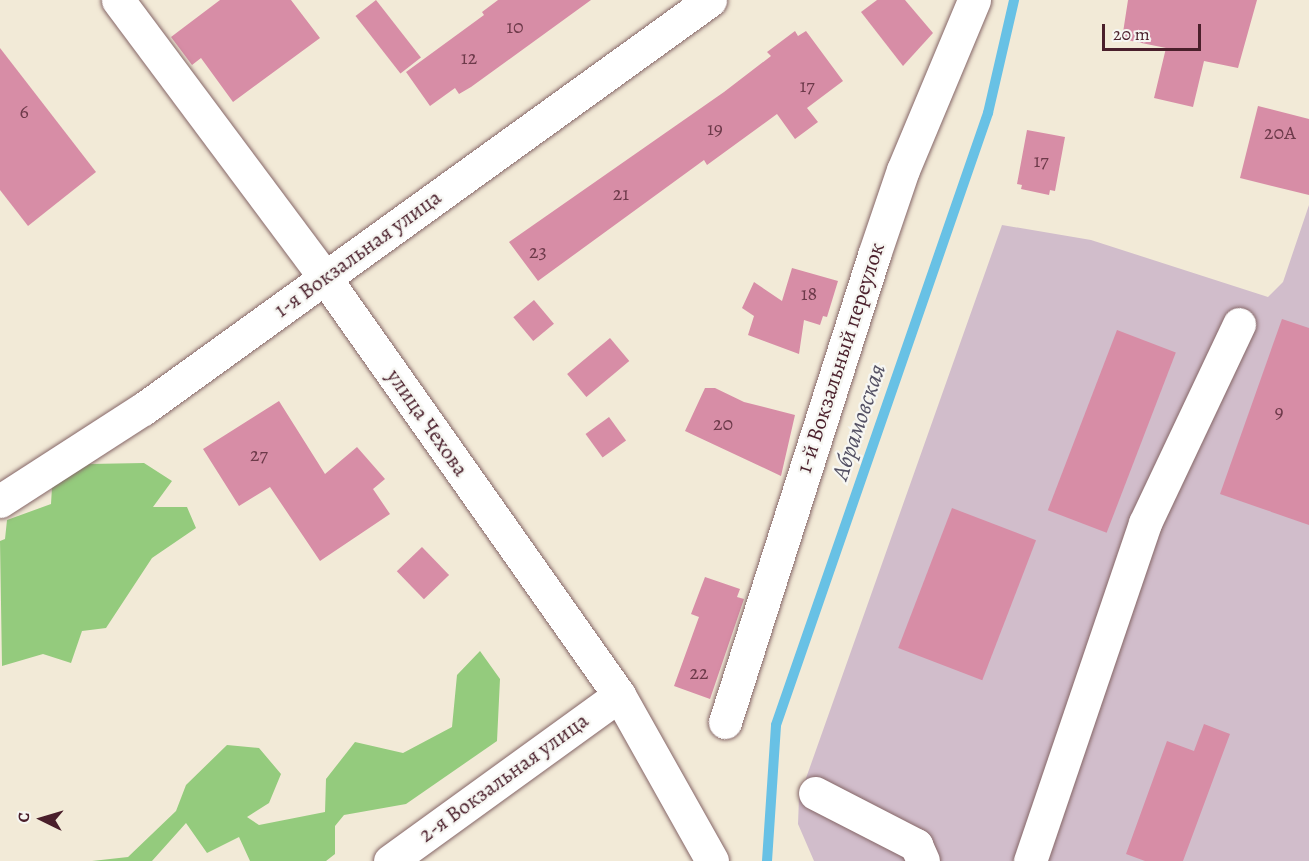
<!DOCTYPE html>
<html>
<head>
<meta charset="utf-8">
<style>
  body { margin:0 }
  #map { position:relative; width:1309px; height:861px; overflow:hidden; background:#f2ead7; font-family:Alegreya,serif }
  div>[style] { position:absolute }
  [style*='--x'] { left:calc(var(--x)*1px); top:calc(var(--y)*1px); width:calc(var(--w)*1px); rotate:calc(var(--a)*1deg) }
  .industrial>* { inset:0; background:#d1bdcb }
  .green>* { inset:0; background:#94cb7d }
  .stream>* { height:10px; margin:-5px; padding:0 5px; transform-origin:5px; border-radius:5px; background:#68c1e5 }
  .building>* { inset:0; background:#d78da6; transform-origin:0 0 }
  .roads { filter:drop-shadow(0 0 2px #856667) drop-shadow(0 0 2px #856667) }
  .minor>* { height:33px; margin:-16.5px; padding:0 16.5px; transform-origin:16.5px; border-radius:16.5px; background:#fff }
  span { translate:-50% -50%; white-space:nowrap; text-align:center; line-height:1.15; -webkit-text-stroke:4.5px #f6f6f2; paint-order:stroke }
  .number-label { font-size:20px; color:#6d3a4a }
  .number-label span { -webkit-text-stroke-width:0 }
  .street-label { font-size:22px; color:#4a1f2b }
  .water-label { font-size:24px; color:#535063; font-style:italic }
  .north { position:absolute; left:12px; top:789px; width:60px; height:60px; -webkit-text-stroke:4px #f6f6f2; paint-order:stroke; rotate:275deg; font-size:16px; font-weight:700; line-height:24px; text-align:center; color:#4a1f2b }
  .north::after { content:''; display:block; margin:auto; width:21px; height:27px; background:#4a1f2b; clip-path:polygon(50% 0,100% 100%,50% 72%,0 100%) }
  .scale { position:absolute; left:1102px; top:24px; width:99px; height:27px; box-sizing:border-box; border:3px solid #4a1f2b; border-top:0; padding-left:8px; font-size:18px; line-height:21px; white-space:nowrap; color:#4a1f2b; -webkit-text-stroke:4px #f6f6f2; paint-order:stroke }
</style>
</head>
<body>
<div id="map">
  <div class="industrial">
    <div style="clip-path:polygon(1309px 205px,1309px 861px,814px 861px,798px 824px,799px 798px,1002px 225px,1091px 240px,1268px 297px,1283px 282px)"></div>
  </div>
  <div class="green">
    <div style="clip-path:polygon(144px 463px,172px 481px,153px 507px,187px 507px,196px 528px,152px 558px,106px 628px,82px 631px,71px 663px,43px 654px,2px 666px,0 541px,5px 539px,7px 520px,51px 504px,52px 487px,89px 464px)"></div>
    <div style="clip-path:polygon(480px 651px,500px 679px,497px 741px,406px 804px,344px 815px,335px 826px,335px 854px,326px 861px,250px 861px,239px 837px,207px 853px,186px 823px,152px 861px,92px 861px,128px 857px,176px 811px,186px 785px,227px 745px,259px 748px,281px 774px,269px 803px,247px 817px,259px 825px,325px 812px,326px 779px,355px 742px,403px 753px,452px 727px,457px 675px)"></div>
  </div>
  <div class="stream">
    <div style="--x:767;--y:861;--w:136;--a:-86.2"></div>
    <div style="--x:776;--y:725;--w:648;--a:-70.89"></div>
    <div style="--x:988;--y:113;--w:116;--a:-77"></div>
  </div>
  <div class="building">
    <div style="clip-path:polygon(220px 0,291px 0,320px 38px,233px 102px,201px 58px,192px 65px,171px 37px)"></div>
    <div style="left:376px;top:0;width:73px;height:26px;rotate:52deg"></div>
    <div style="clip-path:polygon(498px 0,591px 0,471px 87px,459px 94px,455px 88px,430px 106px,406px 72px,484px 15px,482px 12px)"></div>
    <div style="clip-path:polygon(877px 0,905px 0,933px 33px,903px 66px,861px 12px)"></div>
    <div style="clip-path:polygon(1128px 0,1257px 0,1238px 68px,1204px 61px,1193px 107px,1154px 98px,1166px 48px,1122px 39px)"></div>
    <div style="clip-path:polygon(795px 31px,798px 36px,806px 31px,843px 81px,807px 108px,818px 122px,795px 139px,777px 114px,707px 165px,704px 160px,538px 281px,509px 242px,724px 92px,771px 56px,767px 52px)"></div>
    <div style="clip-path:polygon(0 48px,96px 172px,28px 226px,0 190px)"></div>
    <div style="clip-path:polygon(1258px 106px,1309px 119px,1309px 195px,1240px 178px)"></div>
    <div style="clip-path:polygon(1027px 130px,1065px 137px,1055px 191px,1050px 190px,1049px 195px,1021px 189px,1022px 185px,1017px 184px)"></div>
    <div style="clip-path:polygon(792px 268px,838px 281px,827px 317px,823px 316px,820px 325px,804px 320px,799px 354px,748px 335px,754px 316px,742px 308px,754px 282px,782px 301px)"></div>
    <div style="left:534px;top:300px;width:31px;height:27px;rotate:50deg"></div>
    <div style="clip-path:polygon(1282px 319px,1309px 328px,1309px 525px,1220px 494px)"></div>
    <div style="left:1117px;top:330px;width:63px;height:193px;rotate:21deg"></div>
    <div style="left:610px;top:338px;width:30px;height:56px;rotate:50deg"></div>
    <div style="clip-path:polygon(705px 388px,715px 388px,744px 402px,795px 415px,781px 476px,685px 431px)"></div>
    <div style="clip-path:polygon(279px 401px,325px 474px,357px 447px,385px 479px,373px 489px,390px 514px,320px 561px,270px 487px,239px 506px,203px 449px)"></div>
    <div style="left:609px;top:417px;width:29px;height:29px;rotate:54deg"></div>
    <div style="left:952px;top:508px;width:90px;height:150px;rotate:21deg"></div>
    <div style="left:422px;top:547px;width:39px;height:35px;rotate:46deg"></div>
    <div style="clip-path:polygon(705px 577px,740px 589px,737px 597px,744px 599px,710px 699px,674px 686px,699px 617px,691px 614px)"></div>
    <div style="clip-path:polygon(1204px 724px,1230px 734px,1183px 861px,1145px 861px,1126px 854px,1167px 741px,1194px 751px)"></div>
  </div>
  <div class="roads">
    <div class="minor">
      <div style="--x:118;--y:0;--w:347;--a:53.3"></div>
      <div style="--x:325;--y:278;--w:510;--a:54.81"></div>
      <div style="--x:619;--y:695;--w:190;--a:60.7"></div>
      <div style="--x:0;--y:501;--w:170;--a:-32.8"></div>
      <div style="--x:143;--y:409;--w:699;--a:-35.8"></div>
      <div style="--x:725;--y:722;--w:490;--a:-72.3"></div>
      <div style="--x:874;--y:255;--w:90;--a:-71.2"></div>
      <div style="--x:903;--y:170;--w:184;--a:-67.3"></div>
      <div style="--x:815;--y:793;--w:114;--a:27.2"></div>
      <div style="--x:916;--y:845;--w:17;--a:66"></div>
      <div style="--x:390;--y:861;--w:283;--a:-35.9"></div>
      <div style="--x:1030;--y:861;--w:357;--a:-71.2"></div>
      <div style="--x:1145;--y:523;--w:220;--a:-64.7"></div>
    </div>
  </div>
  <div class="number-label">
    <span style="left:515px;top:26px">10</span>
    <span style="left:469px;top:57px">12</span>
    <span style="left:807px;top:85px">17</span>
    <span style="left:24px;top:111px">6</span>
    <span style="left:715px;top:128px">19</span>
    <span style="left:1280px;top:132px">20А</span>
    <span style="left:1041px;top:160px">17</span>
    <span style="left:621px;top:193px">21</span>
    <span style="left:538px;top:251px">23</span>
    <span style="left:809px;top:293px">18</span>
    <span style="left:1279px;top:411px">9</span>
    <span style="left:723px;top:423px">20</span>
    <span style="left:259px;top:454px">27</span>
    <span style="left:699px;top:672px">22</span>
  </div>
  <div class="street-label">
    <span style="left:358px;top:254px;rotate:-36deg">1-я Вокзальная улица</span>
    <span style="left:841px;top:358px;rotate:-72deg">1-й Вокзальный переулок</span>
    <span style="left:427px;top:423px;rotate:55deg">улица Чехова</span>
    <span style="left:504px;top:778px;rotate:-36deg">2-я Вокзальная улица</span>
  </div>
  <div class="water-label">
    <span style="left:859px;top:422px;rotate:-71deg">Абрамовская</span>
  </div>
  <div class="north">С</div>
  <div class="scale">20 m</div>
</div>
</body>
</html>
